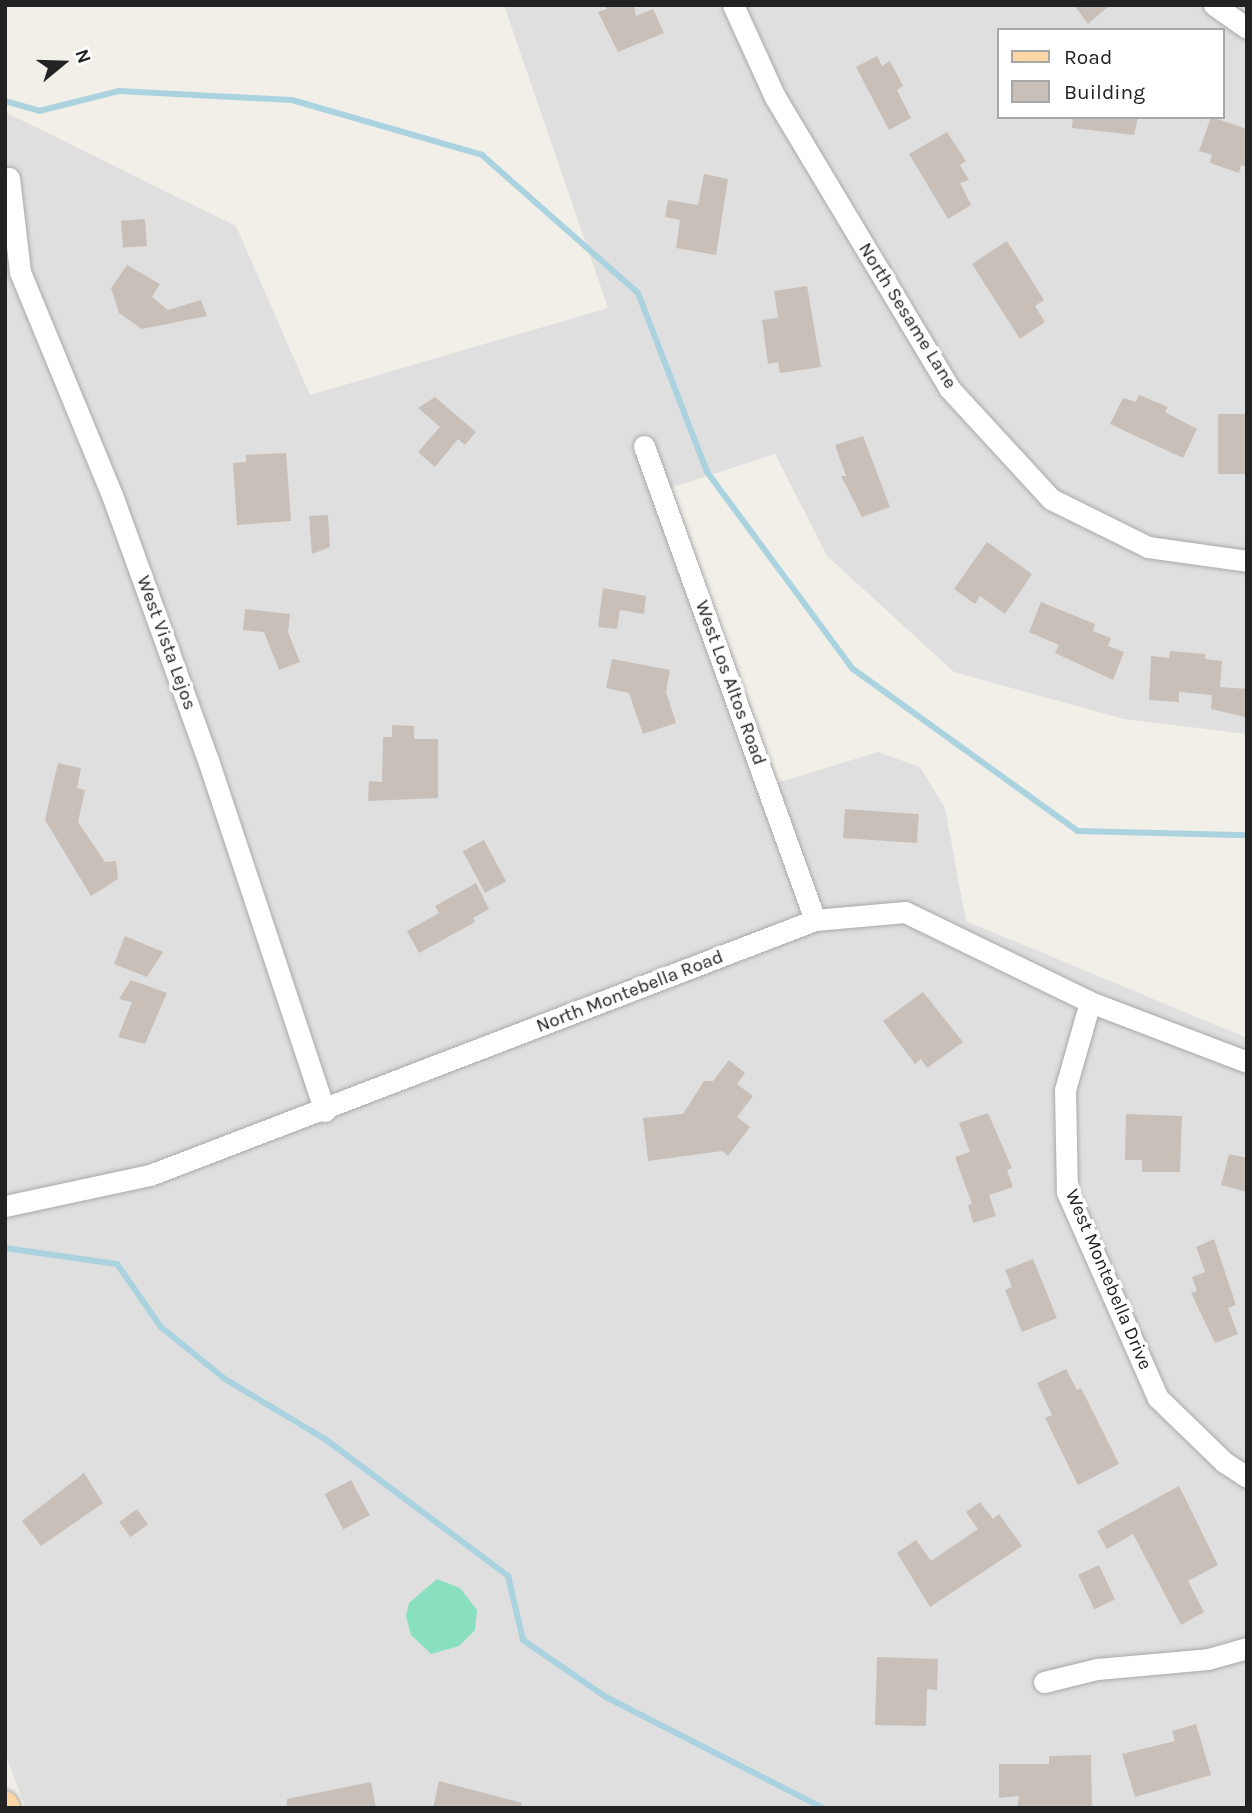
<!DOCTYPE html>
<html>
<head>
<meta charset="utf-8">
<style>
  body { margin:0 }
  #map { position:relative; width:1252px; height:1813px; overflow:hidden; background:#f2efe9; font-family:Karla,sans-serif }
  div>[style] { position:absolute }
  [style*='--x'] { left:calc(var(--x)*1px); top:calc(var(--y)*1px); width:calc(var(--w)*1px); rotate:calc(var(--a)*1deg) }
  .residential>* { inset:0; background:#e0dfdf }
  .pitch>* { inset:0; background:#88e0be }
  .stream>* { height:6px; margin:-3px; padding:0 3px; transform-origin:3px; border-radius:3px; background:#aad3df }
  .building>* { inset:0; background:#c7bfb8; transform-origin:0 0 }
  .roads { filter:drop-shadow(0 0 2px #a9a9a9) drop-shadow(0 0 2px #a9a9a9) }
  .minor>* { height:21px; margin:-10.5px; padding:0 10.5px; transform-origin:10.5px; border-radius:10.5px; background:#fff }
  .major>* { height:26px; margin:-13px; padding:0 13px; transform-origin:13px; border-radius:13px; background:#fcd6a4 }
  span { translate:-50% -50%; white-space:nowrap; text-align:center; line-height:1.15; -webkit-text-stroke:7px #fff; paint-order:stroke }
  .street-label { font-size:19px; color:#222 }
  .frame { position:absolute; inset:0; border:7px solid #222; pointer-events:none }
  .legend { position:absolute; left:997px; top:28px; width:228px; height:91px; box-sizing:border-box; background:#fff; border:2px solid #a7a7a7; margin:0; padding:9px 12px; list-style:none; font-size:21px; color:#222 }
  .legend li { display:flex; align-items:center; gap:14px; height:35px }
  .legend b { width:35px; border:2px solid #a7a7a7 }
  .north { position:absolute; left:28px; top:28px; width:70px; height:70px; -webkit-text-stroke:5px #fff; paint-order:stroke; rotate:71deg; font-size:19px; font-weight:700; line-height:28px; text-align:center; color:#222 }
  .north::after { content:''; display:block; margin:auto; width:24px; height:32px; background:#222; clip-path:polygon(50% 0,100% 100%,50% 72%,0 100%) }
</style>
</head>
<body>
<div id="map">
  <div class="residential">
    <div style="clip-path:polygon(evenodd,504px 5px,1247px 5px,1247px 734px,1124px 719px,954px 672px,827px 556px,775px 454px,667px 489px,770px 785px,878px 752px,920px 767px,945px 808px,966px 921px,1247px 1038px,1247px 1808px,26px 1808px,5px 1754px,5px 112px,236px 226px,310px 395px,608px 308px,504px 5px,998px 30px,1222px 30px,1222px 117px,998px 117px,998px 30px)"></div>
  </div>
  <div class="pitch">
    <div style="clip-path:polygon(437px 1579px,460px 1588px,477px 1610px,475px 1630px,459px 1646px,431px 1654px,411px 1635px,406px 1616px,409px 1603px)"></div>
  </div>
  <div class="stream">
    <div style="--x:5;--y:101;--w:35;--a:16"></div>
    <div style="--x:39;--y:111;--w:82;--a:-14"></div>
    <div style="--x:119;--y:91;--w:173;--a:3"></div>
    <div style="--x:292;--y:100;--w:198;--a:16.1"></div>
    <div style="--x:482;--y:155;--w:208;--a:41.5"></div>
    <div style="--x:638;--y:293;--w:192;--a:68.9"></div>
    <div style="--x:707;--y:472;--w:245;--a:53.5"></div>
    <div style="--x:853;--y:669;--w:277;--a:35.8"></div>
    <div style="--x:1078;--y:831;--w:169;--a:1.4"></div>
    <div style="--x:5;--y:1248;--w:113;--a:8.1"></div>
    <div style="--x:117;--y:1264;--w:77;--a:55.1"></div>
    <div style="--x:161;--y:1327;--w:82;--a:39.1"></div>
    <div style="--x:225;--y:1379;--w:117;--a:31"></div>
    <div style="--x:325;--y:1439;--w:229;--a:36.8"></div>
    <div style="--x:508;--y:1576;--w:66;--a:76.8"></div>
    <div style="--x:523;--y:1640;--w:101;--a:34.5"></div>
    <div style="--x:606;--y:1697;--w:244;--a:27.1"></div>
  </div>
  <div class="building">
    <div style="clip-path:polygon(604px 5px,634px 5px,636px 16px,653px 9px,664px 33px,618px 52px,598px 12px,607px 9px)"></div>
    <div style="clip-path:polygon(1074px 5px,1110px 5px,1088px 24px)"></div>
    <div style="clip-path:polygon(877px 56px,882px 66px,890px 61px,903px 86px,897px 90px,911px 118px,889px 130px,856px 67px)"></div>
    <div style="clip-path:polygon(1073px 117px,1138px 117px,1134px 135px,1072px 128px)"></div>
    <div style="clip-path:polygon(1211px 117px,1247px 129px,1247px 167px,1241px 165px,1239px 173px,1210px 163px,1212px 155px,1199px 151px)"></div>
    <div style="clip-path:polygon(947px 132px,966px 161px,960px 165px,969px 180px,960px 183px,971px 205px,948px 219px,909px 154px)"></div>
    <div style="clip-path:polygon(704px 174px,728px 179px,716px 255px,676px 248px,680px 220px,665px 217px,668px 200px,698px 205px)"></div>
    <div style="left:145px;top:219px;width:27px;height:24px;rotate:86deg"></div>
    <div style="clip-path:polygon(1007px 241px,1044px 300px,1035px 306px,1045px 322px,1020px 339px,972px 264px)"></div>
    <div style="clip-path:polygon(127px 265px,160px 284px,152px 297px,168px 310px,201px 300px,207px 316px,142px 329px,119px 313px,111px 288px)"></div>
    <div style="clip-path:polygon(807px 286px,821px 367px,780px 373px,778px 362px,768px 364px,762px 320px,778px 318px,774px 291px)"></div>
    <div style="clip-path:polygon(1139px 395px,1168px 407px,1165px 412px,1197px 429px,1183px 458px,1110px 424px,1123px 398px,1136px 402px)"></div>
    <div style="clip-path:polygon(435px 397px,476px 432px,465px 445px,458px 439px,435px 467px,418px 452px,440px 427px,418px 408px)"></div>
    <div style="left:1218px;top:414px;width:29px;height:60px"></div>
    <div style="clip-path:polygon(863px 436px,890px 507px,862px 517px,841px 476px,846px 476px,835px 445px)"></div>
    <div style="clip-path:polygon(286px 453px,291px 521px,237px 525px,233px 463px,246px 462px,246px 455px)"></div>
    <div style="clip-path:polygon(328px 515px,330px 547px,312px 554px,309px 516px)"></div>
    <div style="clip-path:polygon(987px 542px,1032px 574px,1005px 614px,980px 596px,975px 604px,954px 589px)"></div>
    <div style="clip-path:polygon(603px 588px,646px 596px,644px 614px,620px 610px,617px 629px,598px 627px)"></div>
    <div style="clip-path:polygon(1041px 602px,1095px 624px,1093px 631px,1111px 638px,1108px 646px,1124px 652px,1113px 680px,1055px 653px,1059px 645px,1029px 632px)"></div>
    <div style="clip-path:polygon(245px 609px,290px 614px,288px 632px,300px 662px,279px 670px,264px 632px,243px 630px)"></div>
    <div style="clip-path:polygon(1170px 651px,1205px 654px,1205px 659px,1222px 661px,1220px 687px,1247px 689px,1245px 717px,1211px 709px,1212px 695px,1179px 692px,1179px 702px,1149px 700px,1151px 656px,1169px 658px)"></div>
    <div style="clip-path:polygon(612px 659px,670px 670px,666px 692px,676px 723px,643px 734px,629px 693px,606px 688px)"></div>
    <div style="clip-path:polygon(392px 725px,414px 726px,414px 739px,438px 739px,438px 798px,368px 801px,369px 781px,382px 782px,383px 737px,392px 737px)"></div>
    <div style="clip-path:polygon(58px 763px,81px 768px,77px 788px,85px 790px,78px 822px,105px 862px,116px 861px,118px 879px,91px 896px,45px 820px)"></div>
    <div style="left:845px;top:809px;width:74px;height:29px;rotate:4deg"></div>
    <div style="left:484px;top:840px;width:47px;height:24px;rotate:62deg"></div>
    <div style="clip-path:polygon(476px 883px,489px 909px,473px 918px,475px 922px,419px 953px,407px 931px,439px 913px,435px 906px)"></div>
    <div style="clip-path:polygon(125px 936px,163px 952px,147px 977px,114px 964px)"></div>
    <div style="clip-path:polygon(131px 980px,167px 993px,145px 1044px,118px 1037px,132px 1002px,119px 999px)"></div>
    <div style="clip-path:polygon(923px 992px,963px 1042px,927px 1068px,921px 1059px,915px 1064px,883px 1021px)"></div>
    <div style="clip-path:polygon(729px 1060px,745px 1073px,737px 1084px,753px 1096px,737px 1117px,750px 1127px,728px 1156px,722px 1151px,648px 1161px,643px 1118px,683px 1114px,704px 1081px,713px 1081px)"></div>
    <div style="clip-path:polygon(988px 1113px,1012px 1168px,1007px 1170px,1013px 1187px,989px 1195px,996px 1216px,973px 1223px,968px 1205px,972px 1204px,955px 1157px,970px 1152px,959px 1123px)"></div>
    <div style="clip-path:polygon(1126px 1114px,1182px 1116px,1180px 1172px,1142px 1172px,1142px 1160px,1125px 1160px)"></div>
    <div style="clip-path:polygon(1229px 1154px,1247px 1158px,1247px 1192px,1221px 1185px)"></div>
    <div style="clip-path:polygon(1214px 1239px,1236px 1305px,1228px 1308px,1238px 1334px,1215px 1343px,1191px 1293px,1197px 1291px,1192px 1277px,1205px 1272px,1196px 1247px)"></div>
    <div style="clip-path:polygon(1033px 1259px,1057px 1318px,1022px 1332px,1005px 1290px,1012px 1287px,1005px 1270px)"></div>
    <div style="clip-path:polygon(1066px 1369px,1077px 1390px,1081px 1388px,1119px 1464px,1078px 1485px,1045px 1418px,1052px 1415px,1037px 1383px)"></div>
    <div style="clip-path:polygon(84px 1473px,103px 1503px,41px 1546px,22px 1521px)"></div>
    <div style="left:351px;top:1480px;width:40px;height:30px;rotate:62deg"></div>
    <div style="clip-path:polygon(1179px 1486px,1218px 1565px,1188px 1581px,1204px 1612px,1181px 1625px,1133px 1534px,1107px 1549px,1097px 1531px)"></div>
    <div style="clip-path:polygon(980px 1502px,993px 1519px,999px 1514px,1022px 1546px,930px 1607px,897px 1553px,916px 1540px,931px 1561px,978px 1529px,966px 1512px)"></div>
    <div style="left:137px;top:1509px;width:19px;height:22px;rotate:54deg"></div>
    <div style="left:1099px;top:1565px;width:38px;height:23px;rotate:65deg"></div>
    <div style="clip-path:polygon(877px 1657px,938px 1659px,937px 1690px,927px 1689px,926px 1726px,875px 1725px)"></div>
    <div style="clip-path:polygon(1196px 1724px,1211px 1775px,1135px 1797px,1122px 1754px,1175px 1741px,1172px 1731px)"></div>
    <div style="clip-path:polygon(1091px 1755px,1092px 1808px,1017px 1808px,1019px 1796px,999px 1798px,999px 1764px,1049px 1764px,1049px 1756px)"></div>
    <div style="clip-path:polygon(439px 1781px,522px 1803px,521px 1808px,433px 1808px)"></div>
    <div style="clip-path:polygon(371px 1782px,376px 1808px,287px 1808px,287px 1799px)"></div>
  </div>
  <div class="roads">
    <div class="minor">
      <div style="--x:733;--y:5;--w:101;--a:65.5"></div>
      <div style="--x:775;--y:97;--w:339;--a:59.1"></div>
      <div style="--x:949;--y:388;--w:151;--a:47.4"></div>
      <div style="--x:1051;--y:499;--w:108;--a:26.3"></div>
      <div style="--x:1148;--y:547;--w:100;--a:8"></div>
      <div style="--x:1214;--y:5;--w:40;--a:34.9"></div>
      <div style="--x:9;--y:178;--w:95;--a:83.3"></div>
      <div style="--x:20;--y:272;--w:241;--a:67.6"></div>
      <div style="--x:112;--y:495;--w:282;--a:70.1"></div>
      <div style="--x:208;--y:760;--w:370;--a:71.6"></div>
      <div style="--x:644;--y:446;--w:504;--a:70.16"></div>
      <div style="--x:1090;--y:1002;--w:91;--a:105.9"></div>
      <div style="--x:1065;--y:1090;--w:102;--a:88.9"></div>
      <div style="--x:1067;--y:1192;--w:225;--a:66.2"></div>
      <div style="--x:1158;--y:1398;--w:92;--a:44.1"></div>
      <div style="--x:1224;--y:1462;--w:27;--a:33"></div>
      <div style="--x:5;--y:1206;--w:148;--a:-12.1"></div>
      <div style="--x:150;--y:1175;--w:712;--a:-20.98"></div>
      <div style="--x:815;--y:920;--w:90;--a:-5.1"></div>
      <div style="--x:905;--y:912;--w:206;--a:25.9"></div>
      <div style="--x:1090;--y:1002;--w:168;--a:20.9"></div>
      <div style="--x:1044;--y:1682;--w:55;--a:-13.8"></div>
      <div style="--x:1097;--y:1669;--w:111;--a:-5.1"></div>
      <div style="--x:1208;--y:1659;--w:41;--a:-15.8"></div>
    </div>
    <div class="major">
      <div style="--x:5;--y:1804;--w:4;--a:63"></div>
    </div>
  </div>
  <div class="street-label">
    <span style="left:907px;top:316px;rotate:58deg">North Sesame Lane</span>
    <span style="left:166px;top:643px;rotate:70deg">West Vista Lejos</span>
    <span style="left:730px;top:683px;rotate:70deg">West Los Altos Road</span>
    <span style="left:630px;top:992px;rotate:-21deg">North Montebella Road</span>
    <span style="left:1108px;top:1280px;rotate:67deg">West Montebella Drive</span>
  </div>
  <div class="frame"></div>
  <ul class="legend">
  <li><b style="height:9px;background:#fcd6a4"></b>Road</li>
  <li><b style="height:19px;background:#c7bfb8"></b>Building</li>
  </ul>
  <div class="north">N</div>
</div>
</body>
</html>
